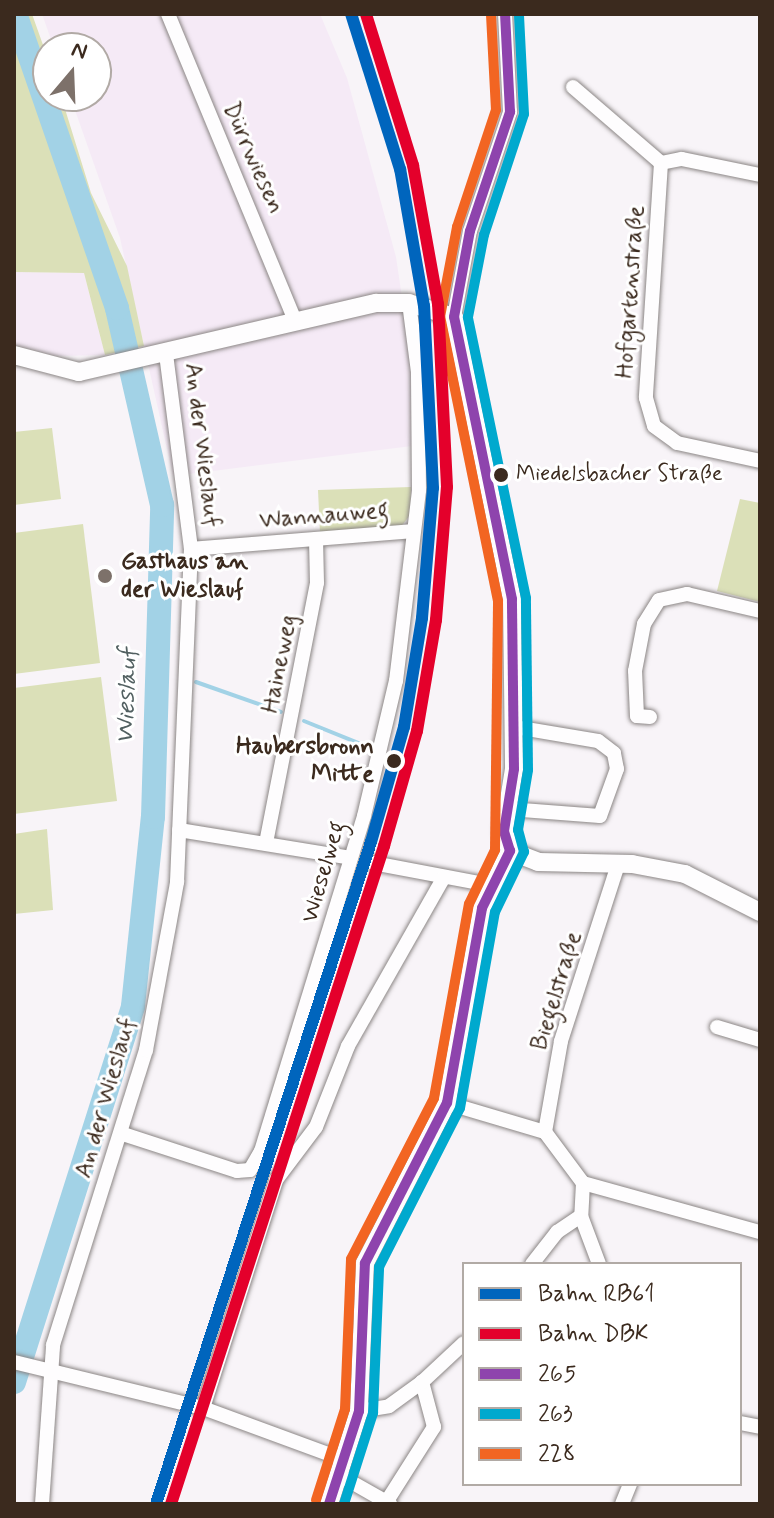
<!DOCTYPE html>
<html>
<head>
<meta charset="utf-8">
<style>
  body { margin:0 }
  #map { position:relative; width:774px; height:1518px; overflow:hidden; background:#f8f4f8; font-family:Mynerve,sans-serif }
  div>[style] { position:absolute }
  [style*='--x'] { left:calc(var(--x)*1px); top:calc(var(--y)*1px); width:calc(var(--w)*1px); rotate:calc(var(--a)*1deg) }
  .built>* { inset:0; background:#f5eaf6 }
  .green>* { inset:0; background:#dbe0b8 }
  .stream>* { height:4px; margin:-2px; padding:0 2px; transform-origin:2px; border-radius:2px; background:#a2d2e6 }
  .river>* { height:24px; margin:-12px; padding:0 12px; transform-origin:12px; border-radius:12px; background:#a2d2e6 }
  .roads { filter:drop-shadow(0 0 2px #8b8685) drop-shadow(0 0 2px #8b8685) }
  .minor>* { height:14px; margin:-7px; padding:0 7px; transform-origin:7px; border-radius:7px; background:#fefdfe }
  .tertiary>* { height:18px; margin:-9px; padding:0 9px; transform-origin:9px; border-radius:9px; background:#fefdfe }
  .bus-1>* { height:10px; margin:-5px; padding:0 5px; transform-origin:5px; border-radius:5px; background:#8e44ad }
  .bus-2>* { height:10px; margin:-5px; padding:0 5px; transform-origin:5px; border-radius:5px; background:#00a9ce }
  .bus-3>* { height:10px; margin:-5px; padding:0 5px; transform-origin:5px; border-radius:5px; background:#f26522 }
  .rail-1>* { height:12px; margin:-6px; padding:0 6px; transform-origin:6px; border-radius:6px; background:#0065bd }
  .rail-2>* { height:12px; margin:-6px; padding:0 6px; transform-origin:6px; border-radius:6px; background:#e4002b }
  .dots>* { width:22px; height:22px; translate:-50% -50%; box-sizing:border-box; border:4px solid #fff; border-radius:50% }
  span { translate:-50% -50%; white-space:nowrap; text-align:center; line-height:1.15; -webkit-text-stroke:6px #fff; paint-order:stroke }
  .bus-label { font-size:22px; color:#3b2a1e }
  .left { translate:0 -50%; text-align:left }
  .street-label { font-size:24px; color:#3b2a1e }
  .poi-label { font-size:24px; color:#3b2a1e; font-weight:700 }
  .stop-label { font-size:24px; color:#3b2a1e; font-weight:700 }
  .right { translate:-100% -50%; text-align:right }
  .water-label { font-size:26px; color:#526061; font-style:italic }
  .frame { position:absolute; inset:0; border:16px solid #3b2a1e; pointer-events:none }
  .legend { position:absolute; left:462px; top:1262px; width:280px; height:224px; box-sizing:border-box; background:#fff; border:2px solid #b1aaa5; margin:0; padding:10px 14px; list-style:none; font-size:24px; color:#3b2a1e }
  .legend li { display:flex; align-items:center; gap:16px; height:40px }
  .legend b { width:40px; border:2px solid #b1aaa5 }
  .north { position:absolute; left:32px; top:32px; width:80px; height:80px; box-sizing:border-box; background:#fff; border:2px solid #b1aaa5; border-radius:50%; rotate:19deg; font-size:22px; font-weight:700; line-height:32px; text-align:center; color:#3b2a1e }
  .north::after { content:''; display:block; margin:auto; width:28px; height:36px; background:#7d716a; clip-path:polygon(50% 0,100% 100%,50% 72%,0 100%) }
</style>
</head>
<body>
<div id="map">
  <div class="built">
    <div style="clip-path:polygon(42px 14px,320px 14px,347px 78px,396px 257px,411px 358px,412px 446px,173px 476px,120px 238px,70px 96px,96px 96px,96px 48px,54px 48px)"></div>
    <div style="clip-path:polygon(14px 272px,84px 273px,105px 355px,54px 356px,14px 345px)"></div>
  </div>
  <div class="green">
    <div style="clip-path:polygon(14px 14px,32px 14px,48px 59px,48px 96px,61px 96px,91px 193px,127px 266px,144px 346px,105px 355px,84px 273px,14px 272px)"></div>
    <div style="clip-path:polygon(52px 428px,61px 499px,14px 505px,14px 432px)"></div>
    <div style="clip-path:polygon(411px 487px,410px 515px,401px 527px,320px 533px,318px 490px)"></div>
    <div style="clip-path:polygon(740px 499px,760px 503px,760px 602px,717px 591px)"></div>
    <div style="clip-path:polygon(83px 524px,100px 663px,14px 674px,14px 533px)"></div>
    <div style="clip-path:polygon(101px 677px,117px 801px,14px 814px,14px 688px)"></div>
    <div style="clip-path:polygon(47px 829px,53px 910px,14px 914px,14px 834px)"></div>
  </div>
  <div class="stream">
    <div style="--x:196;--y:682;--w:90;--a:19.4"></div>
    <div style="--x:304;--y:721;--w:69;--a:22.1"></div>
  </div>
  <div class="river">
    <div style="--x:14;--y:1382;--w:394;--a:-72.4"></div>
    <div style="--x:133;--y:1006;--w:190;--a:-84"></div>
    <div style="--x:153;--y:817;--w:312;--a:-88.3"></div>
    <div style="--x:162;--y:505;--w:202;--a:-102.9"></div>
    <div style="--x:117;--y:308;--w:311;--a:-109.1"></div>
  </div>
  <div class="roads">
    <div class="minor">
      <div style="--x:168;--y:14;--w:332;--a:67.5"></div>
      <div style="--x:573;--y:87;--w:116;--a:40.8"></div>
      <div style="--x:661;--y:163;--w:235;--a:93.7"></div>
      <div style="--x:646;--y:398;--w:29;--a:74"></div>
      <div style="--x:654;--y:426;--w:29;--a:36"></div>
      <div style="--x:677;--y:443;--w:85;--a:12.2"></div>
      <div style="--x:661;--y:163;--w:21;--a:-11"></div>
      <div style="--x:682;--y:159;--w:80;--a:11.6"></div>
      <div style="--x:454;--y:317;--w:87;--a:-79.5"></div>
      <div style="--x:470;--y:231;--w:126;--a:-71.4"></div>
      <div style="--x:510;--y:112;--w:98;--a:-92.9"></div>
      <div style="--x:191;--y:549;--w:223;--a:-4.6"></div>
      <div style="--x:650;--y:717;--w:13;--a:-176"></div>
      <div style="--x:637;--y:716;--w:45;--a:-92.5"></div>
      <div style="--x:635;--y:671;--w:48;--a:-79.2"></div>
      <div style="--x:644;--y:624;--w:28;--a:-58"></div>
      <div style="--x:659;--y:600;--w:29;--a:-12"></div>
      <div style="--x:687;--y:594;--w:75;--a:13.1"></div>
      <div style="--x:509;--y:809;--w:91;--a:4.4"></div>
      <div style="--x:600;--y:816;--w:50;--a:-70.1"></div>
      <div style="--x:617;--y:769;--w:16;--a:-101"></div>
      <div style="--x:614;--y:753;--w:20;--a:-143"></div>
      <div style="--x:598;--y:741;--w:85;--a:-170.5"></div>
      <div style="--x:179;--y:830;--w:174;--a:9.2"></div>
      <div style="--x:266;--y:843;--w:265;--a:-78.9"></div>
      <div style="--x:317;--y:583;--w:44;--a:-91.3"></div>
      <div style="--x:373;--y:863;--w:118;--a:10.7"></div>
      <div style="--x:717;--y:1027;--w:45;--a:16.8"></div>
      <div style="--x:447;--y:1103;--w:102;--a:16.5"></div>
      <div style="--x:545;--y:1132;--w:64;--a:53.3"></div>
      <div style="--x:583;--y:1183;--w:184;--a:15.5"></div>
      <div style="--x:545;--y:1132;--w:92;--a:-80"></div>
      <div style="--x:561;--y:1041;--w:186;--a:-72.1"></div>
      <div style="--x:123;--y:1134;--w:120;--a:18"></div>
      <div style="--x:237;--y:1171;--w:13;--a:-4"></div>
      <div style="--x:250;--y:1170;--w:22;--a:-60"></div>
      <div style="--x:261;--y:1151;--w:350;--a:-72.9"></div>
      <div style="--x:364;--y:816;--w:139;--a:-76.7"></div>
      <div style="--x:396;--y:681;--w:192;--a:-83.1"></div>
      <div style="--x:419;--y:490;--w:118;--a:-90.5"></div>
      <div style="--x:418;--y:372;--w:70;--a:-97.4"></div>
      <div style="--x:583;--y:1183;--w:33;--a:93"></div>
      <div style="--x:581;--y:1216;--w:51;--a:69.4"></div>
      <div style="--x:532;--y:1264;--w:41;--a:-52"></div>
      <div style="--x:557;--y:1232;--w:29;--a:-34"></div>
      <div style="--x:14;--y:1362;--w:195;--a:13.7"></div>
      <div style="--x:203;--y:1408;--w:150;--a:20.2"></div>
      <div style="--x:203;--y:1408;--w:239;--a:-72.2"></div>
      <div style="--x:276;--y:1180;--w:66;--a:-53"></div>
      <div style="--x:316;--y:1127;--w:87;--a:-68.4"></div>
      <div style="--x:348;--y:1046;--w:194;--a:-60.4"></div>
      <div style="--x:359;--y:1411;--w:30;--a:-9"></div>
      <div style="--x:389;--y:1406;--w:41;--a:-36"></div>
      <div style="--x:740;--y:1423;--w:20;--a:11"></div>
      <div style="--x:339;--y:1475;--w:59;--a:29.6"></div>
      <div style="--x:387;--y:1501;--w:88;--a:-57.6"></div>
      <div style="--x:434;--y:1427;--w:47;--a:-104.9"></div>
      <div style="--x:422;--y:1382;--w:57;--a:-42.9"></div>
      <div style="--x:42;--y:1504;--w:159;--a:-86"></div>
      <div style="--x:53;--y:1345;--w:309;--a:-72.5"></div>
      <div style="--x:146;--y:1050;--w:171;--a:-79.5"></div>
      <div style="--x:177;--y:882;--w:333;--a:-87.6"></div>
      <div style="--x:191;--y:549;--w:197;--a:-97.3"></div>
      <div style="--x:622;--y:1504;--w:22;--a:-68"></div>
    </div>
    <div class="tertiary">
      <div style="--x:14;--y:355;--w:67;--a:14.7"></div>
      <div style="--x:79;--y:372;--w:305;--a:-13.1"></div>
      <div style="--x:376;--y:303;--w:33;--a:0"></div>
      <div style="--x:409;--y:303;--w:47;--a:17.3"></div>
      <div style="--x:454;--y:317;--w:288;--a:78.4"></div>
      <div style="--x:512;--y:599;--w:170;--a:89.3"></div>
      <div style="--x:514;--y:769;--w:63;--a:99.2"></div>
      <div style="--x:504;--y:831;--w:21;--a:73"></div>
      <div style="--x:510;--y:851;--w:30;--a:21"></div>
      <div style="--x:538;--y:862;--w:94;--a:1.2"></div>
      <div style="--x:632;--y:864;--w:54;--a:10.7"></div>
      <div style="--x:685;--y:874;--w:84;--a:26.9"></div>
      <div style="--x:329;--y:1504;--w:98;--a:-72.1"></div>
      <div style="--x:359;--y:1411;--w:148;--a:-87.7"></div>
      <div style="--x:365;--y:1263;--w:180;--a:-62.9"></div>
      <div style="--x:447;--y:1103;--w:198;--a:-79.8"></div>
      <div style="--x:482;--y:908;--w:64;--a:-63.8"></div>
    </div>
  </div>
  <div class="bus-1">
    <div style="--x:329;--y:1504;--w:98;--a:-72.1"></div>
    <div style="--x:359;--y:1411;--w:148;--a:-87.7"></div>
    <div style="--x:365;--y:1263;--w:180;--a:-62.9"></div>
    <div style="--x:447;--y:1103;--w:198;--a:-79.8"></div>
    <div style="--x:482;--y:908;--w:64;--a:-63.8"></div>
    <div style="--x:510;--y:851;--w:21;--a:-107"></div>
    <div style="--x:504;--y:831;--w:63;--a:-80.8"></div>
    <div style="--x:514;--y:769;--w:170;--a:-90.7"></div>
    <div style="--x:512;--y:599;--w:288;--a:-101.6"></div>
    <div style="--x:454;--y:317;--w:87;--a:-79.5"></div>
    <div style="--x:470;--y:231;--w:126;--a:-71.4"></div>
    <div style="--x:510;--y:112;--w:98;--a:-92.9"></div>
  </div>
  <div class="bus-2">
    <div style="--x:344;--y:1504;--w:96;--a:-72.3"></div>
    <div style="--x:373;--y:1413;--w:146;--a:-87.6"></div>
    <div style="--x:379;--y:1267;--w:178;--a:-63"></div>
    <div style="--x:460;--y:1108;--w:199;--a:-79.9"></div>
    <div style="--x:495;--y:912;--w:67;--a:-64.2"></div>
    <div style="--x:524;--y:852;--w:23;--a:-105"></div>
    <div style="--x:518;--y:830;--w:61;--a:-80.5"></div>
    <div style="--x:528;--y:770;--w:172;--a:-90.7"></div>
    <div style="--x:526;--y:598;--w:287;--a:-101.7"></div>
    <div style="--x:468;--y:317;--w:84;--a:-79"></div>
    <div style="--x:484;--y:235;--w:127;--a:-71.7"></div>
    <div style="--x:524;--y:114;--w:100;--a:-92.9"></div>
  </div>
  <div class="bus-3">
    <div style="--x:316;--y:1500;--w:96;--a:-72.3"></div>
    <div style="--x:345;--y:1409;--w:150;--a:-87.7"></div>
    <div style="--x:351;--y:1259;--w:181;--a:-62.7"></div>
    <div style="--x:434;--y:1098;--w:197;--a:-79.8"></div>
    <div style="--x:469;--y:904;--w:60;--a:-64.3"></div>
    <div style="--x:495;--y:850;--w:249;--a:-89.3"></div>
    <div style="--x:498;--y:601;--w:290;--a:-101.5"></div>
    <div style="--x:440;--y:317;--w:92;--a:-79.3"></div>
    <div style="--x:457;--y:227;--w:123;--a:-71.6"></div>
    <div style="--x:496;--y:110;--w:95;--a:-93"></div>
  </div>
  <div class="rail-1">
    <div style="--x:156;--y:1504;--w:696;--a:-72.01"></div>
    <div style="--x:371;--y:842;--w:120;--a:-74"></div>
    <div style="--x:404;--y:727;--w:110;--a:-80.6"></div>
    <div style="--x:422;--y:618;--w:130;--a:-85.2"></div>
    <div style="--x:433;--y:488;--w:182;--a:-92.8"></div>
    <div style="--x:424;--y:306;--w:139;--a:-99.9"></div>
    <div style="--x:400;--y:169;--w:163;--a:-107.5"></div>
  </div>
  <div class="rail-2">
    <div style="--x:171;--y:1504;--w:692;--a:-72.06"></div>
    <div style="--x:384;--y:846;--w:120;--a:-74"></div>
    <div style="--x:417;--y:731;--w:113;--a:-80.3"></div>
    <div style="--x:436;--y:620;--w:133;--a:-85.3"></div>
    <div style="--x:447;--y:487;--w:183;--a:-92.8"></div>
    <div style="--x:438;--y:304;--w:141;--a:-100.2"></div>
    <div style="--x:413;--y:165;--w:158;--a:-107.3"></div>
  </div>
  <div class="dots">
    <div style="left:501px;top:475px;background:#3b2a1e"></div>
    <div style="left:105px;top:576px;background:#7d716a"></div>
    <div style="left:394px;top:761px;background:#3b2a1e"></div>
  </div>
  <div class="bus-label">
    <span class="left" style="left:516px;top:475px">Miedelsbacher Straße</span>
  </div>
  <div class="street-label">
    <span style="left:253px;top:158px;rotate:66deg">Dürrwiesen</span>
    <span style="left:631px;top:292px;rotate:-86deg">Hofgartenstraße</span>
    <span style="left:202px;top:445px;rotate:83deg">An der Wieslauf</span>
    <span style="left:324px;top:516px;rotate:-5deg">Wannauweg</span>
    <span style="left:280px;top:664px;rotate:-79deg">Haineweg</span>
    <span style="left:324px;top:872px;rotate:-74deg">Wieselweg</span>
    <span style="left:557px;top:991px;rotate:-73deg">Biegelstraße</span>
    <span style="left:106px;top:1098px;rotate:-74deg">An der Wieslauf</span>
  </div>
  <div class="poi-label">
    <span class="left" style="left:121px;top:576px">Gasthaus an<br>der Wieslauf</span>
  </div>
  <div class="stop-label">
    <span class="right" style="left:374px;top:761px">Haubersbronn<br>Mitte</span>
  </div>
  <div class="water-label">
    <span style="left:128px;top:696px;rotate:-88deg">Wieslauf</span>
  </div>
  <div class="frame"></div>
  <ul class="legend">
  <li><b style="height:10px;background:#0065bd"></b>Bahn RB61</li>
  <li><b style="height:10px;background:#e4002b"></b>Bahn DBK</li>
  <li><b style="height:10px;background:#8e44ad"></b>265</li>
  <li><b style="height:10px;background:#00a9ce"></b>263</li>
  <li><b style="height:10px;background:#f26522"></b>228</li>
  </ul>
  <div class="north">N</div>
</div>
</body>
</html>
